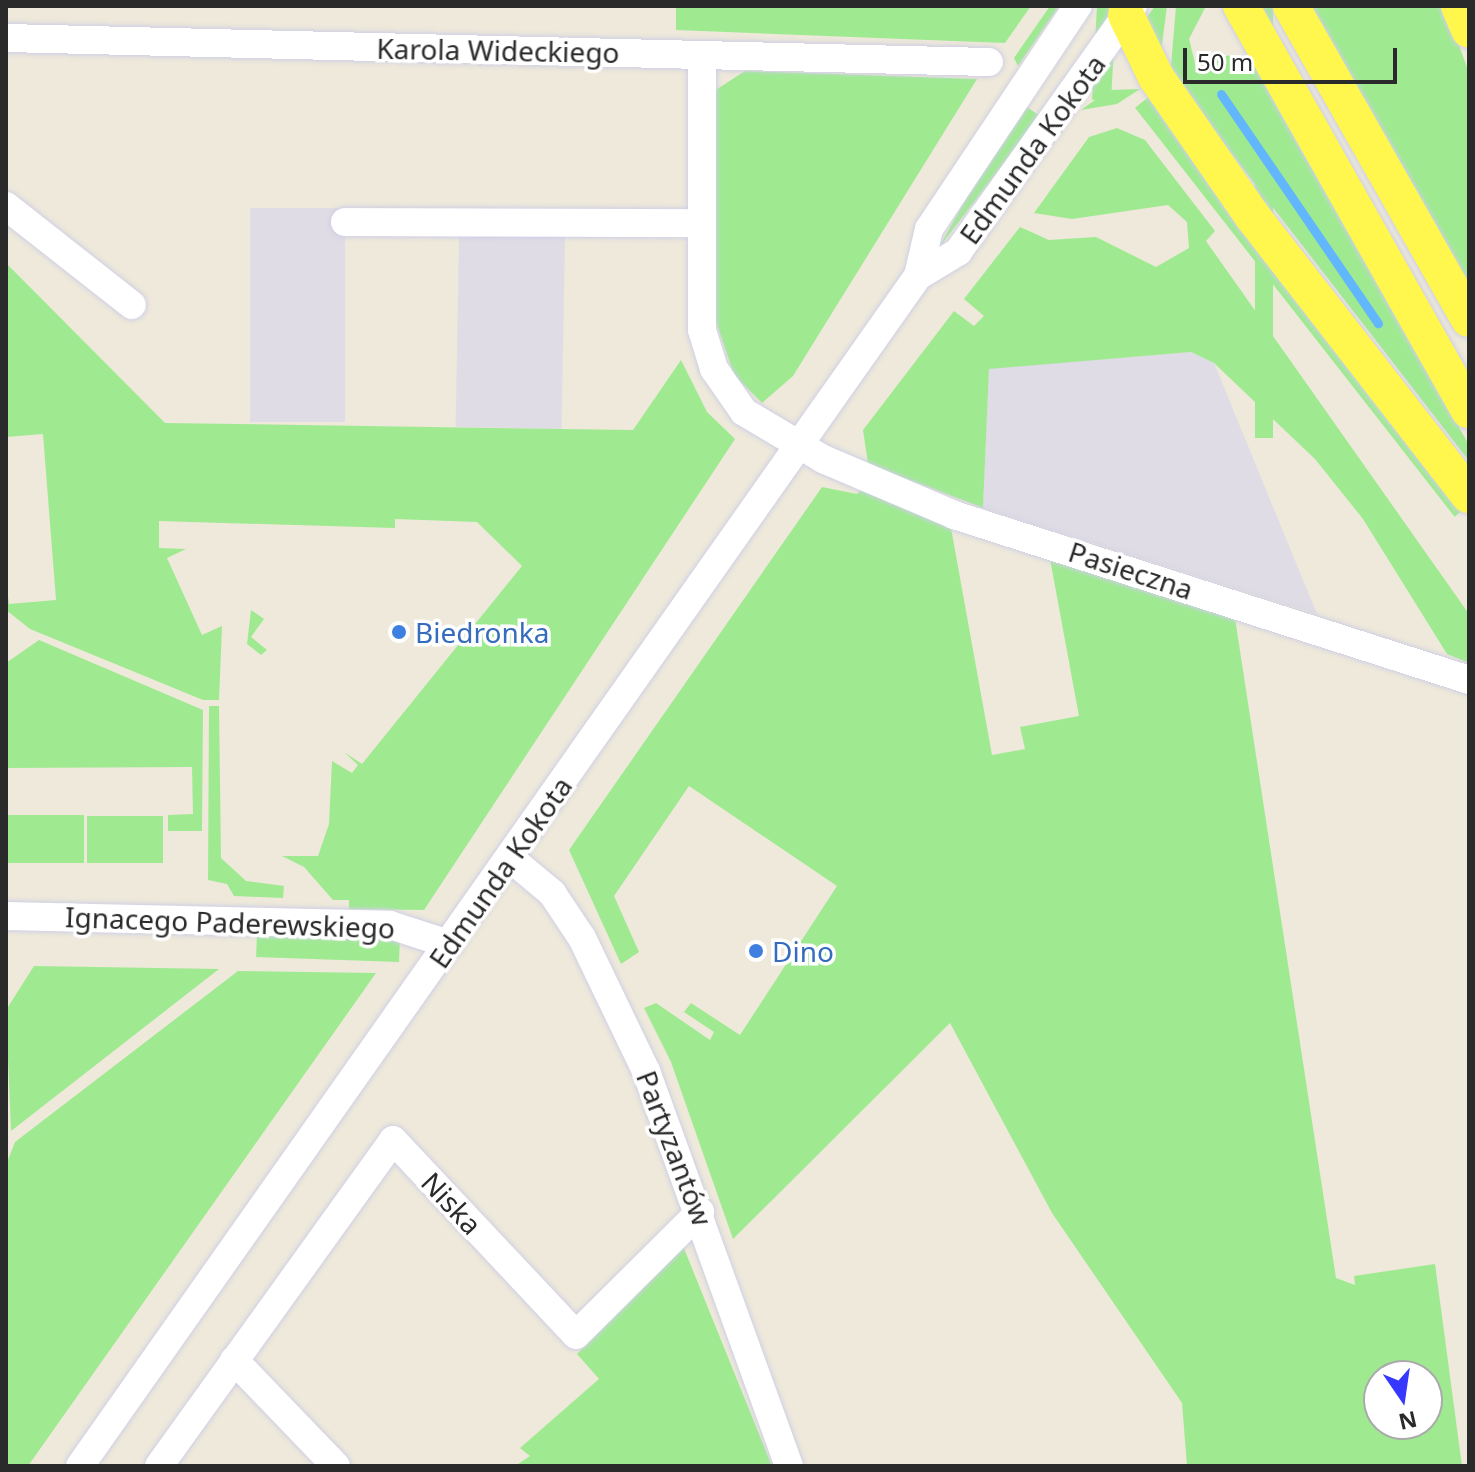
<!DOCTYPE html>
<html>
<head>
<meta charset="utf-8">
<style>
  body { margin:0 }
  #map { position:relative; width:1475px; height:1472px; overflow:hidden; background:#eee9da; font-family:"Noto Sans",sans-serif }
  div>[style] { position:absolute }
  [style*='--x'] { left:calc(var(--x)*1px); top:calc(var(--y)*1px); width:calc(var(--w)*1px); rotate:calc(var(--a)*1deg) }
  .industrial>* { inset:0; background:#e0dce5; transform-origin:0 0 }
  .green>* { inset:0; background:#9fea91; transform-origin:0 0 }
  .stream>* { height:9px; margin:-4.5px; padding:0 4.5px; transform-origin:4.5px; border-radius:4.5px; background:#62b6fb }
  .roads { filter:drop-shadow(0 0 2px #cfcfe5) drop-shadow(0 0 2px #cfcfe5) }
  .minor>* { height:28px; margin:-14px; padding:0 14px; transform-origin:14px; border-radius:14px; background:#fff }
  .major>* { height:36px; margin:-18px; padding:0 18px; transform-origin:18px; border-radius:18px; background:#fff64e }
  .dots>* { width:22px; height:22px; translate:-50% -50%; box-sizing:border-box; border:4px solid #fff; border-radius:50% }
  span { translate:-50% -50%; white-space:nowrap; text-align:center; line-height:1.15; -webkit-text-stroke:7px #fff; paint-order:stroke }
  .street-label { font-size:28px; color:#2a2a2a }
  .shop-label { font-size:28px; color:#366cbe }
  .left { translate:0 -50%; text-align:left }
  .frame { position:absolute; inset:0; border:8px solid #2a2a2a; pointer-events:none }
  .north { position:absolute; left:1363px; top:1360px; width:80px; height:80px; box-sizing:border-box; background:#fff; border:2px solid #aaa; border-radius:50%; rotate:167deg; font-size:22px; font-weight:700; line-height:32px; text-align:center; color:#2a2a2a }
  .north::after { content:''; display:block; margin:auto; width:28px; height:36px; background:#3637ff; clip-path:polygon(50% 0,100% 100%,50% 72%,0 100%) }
  .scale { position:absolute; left:1183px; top:48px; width:214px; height:36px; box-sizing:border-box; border:4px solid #2a2a2a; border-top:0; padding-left:10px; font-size:24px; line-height:28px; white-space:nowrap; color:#2a2a2a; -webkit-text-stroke:6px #fff; paint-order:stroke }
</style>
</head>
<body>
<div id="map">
  <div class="industrial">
    <div style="left:250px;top:208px;width:95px;height:214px"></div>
    <div style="left:565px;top:235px;width:194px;height:106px;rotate:91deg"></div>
    <div style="clip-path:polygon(1191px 352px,1214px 363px,1317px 614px,983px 508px,989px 368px)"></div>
  </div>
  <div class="green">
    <div style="clip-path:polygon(676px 6px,1031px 6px,1005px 43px,676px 30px)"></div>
    <div style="clip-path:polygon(1050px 6px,1059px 6px,1018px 66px,1014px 58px)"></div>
    <div style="left:1097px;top:6px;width:19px;height:94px;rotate:3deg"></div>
    <div style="clip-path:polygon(1155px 6px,1167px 6px,1161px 52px,1143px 22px)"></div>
    <div style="clip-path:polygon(1176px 6px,1205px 8px,1189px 39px,1197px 71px,1229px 55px,1246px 71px,1254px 67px,1469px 445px,1469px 461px,1186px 95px,1171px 66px)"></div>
    <div style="left:1255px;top:6px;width:18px;height:432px"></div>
    <div style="clip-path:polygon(1309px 6px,1445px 6px,1469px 73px,1469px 285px)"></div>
    <div style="clip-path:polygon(745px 71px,977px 79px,793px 376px,762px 403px,734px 375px,713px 313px,714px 91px)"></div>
    <div style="clip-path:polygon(1140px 89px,1117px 104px,1081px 110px,1109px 90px)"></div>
    <div style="left:1150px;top:96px;width:519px;height:19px;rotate:52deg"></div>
    <div style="clip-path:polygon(1027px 107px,1040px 116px,938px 249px,978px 177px)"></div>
    <div style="clip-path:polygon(1117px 128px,1145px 140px,1215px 231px,1206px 241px,1469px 614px,1469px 663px,1447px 654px,1363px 519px,1315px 459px,1214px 363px,1191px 352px,989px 369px,983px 508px,868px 464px,863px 430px,954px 311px,974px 326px,984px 316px,964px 299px,1020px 227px,1049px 240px,1096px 237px,1156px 267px,1189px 248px,1187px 222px,1168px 205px,1072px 219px,1034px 213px,1089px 137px)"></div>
    <div style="clip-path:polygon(6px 263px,165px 423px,633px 430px,681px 360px,707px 412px,735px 439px,424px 910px,349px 909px,349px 900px,333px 900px,304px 867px,282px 856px,318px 856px,329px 824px,332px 761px,352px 773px,358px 765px,344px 752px,362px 764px,522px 566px,477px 522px,395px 519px,395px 528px,159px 521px,159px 548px,186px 549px,167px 558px,202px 635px,222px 626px,219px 700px,203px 700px,30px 629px,6px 610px,6px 582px,9px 604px,56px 600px,43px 434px,6px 437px)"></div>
    <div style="clip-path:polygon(evenodd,822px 487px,857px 494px,864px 487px,951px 528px,992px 755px,1025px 749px,1020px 727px,1079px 716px,1050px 559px,1235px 618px,1336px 1278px,1355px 1285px,1354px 1276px,1435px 1264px,1462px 1466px,1187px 1466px,1182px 1403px,1052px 1213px,950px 1023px,733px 1239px,671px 1062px,644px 1008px,656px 1003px,710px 1040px,714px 1032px,684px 1012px,691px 1003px,740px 1035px,837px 886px,689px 786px,614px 896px,639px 952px,621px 964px,569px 850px,822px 487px,1379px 1376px,1427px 1376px,1427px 1424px,1379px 1424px,1379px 1376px)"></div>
    <div style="clip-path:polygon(251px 610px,264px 619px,251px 637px,267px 650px,261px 655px,247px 644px)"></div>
    <div style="clip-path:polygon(39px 640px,203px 710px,202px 831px,168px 831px,168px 815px,193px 814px,192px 767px,6px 768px,6px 663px)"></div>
    <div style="clip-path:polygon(209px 706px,219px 706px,221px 858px,246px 881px,284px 886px,283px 898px,234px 896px,227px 884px,208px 880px)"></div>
    <div style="left:8px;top:815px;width:76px;height:48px"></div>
    <div style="left:87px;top:816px;width:76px;height:47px"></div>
    <div style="left:257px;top:932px;width:143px;height:25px;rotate:2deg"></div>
    <div style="clip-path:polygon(34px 966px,219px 969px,11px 1131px,6px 1010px)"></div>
    <div style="clip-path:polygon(238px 971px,376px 973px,28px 1466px,6px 1466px,6px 1165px,15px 1142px)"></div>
    <div style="clip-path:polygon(683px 1246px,772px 1466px,515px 1466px,530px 1456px,520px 1448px,599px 1379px,577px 1354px)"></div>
  </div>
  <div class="stream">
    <div style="--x:1221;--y:94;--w:278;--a:55.6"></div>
  </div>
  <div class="roads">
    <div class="minor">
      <div style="--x:6;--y:38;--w:983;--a:1.4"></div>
      <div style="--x:702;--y:55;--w:275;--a:90"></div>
      <div style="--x:702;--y:330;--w:41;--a:72.9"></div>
      <div style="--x:714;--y:369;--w:52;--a:55.1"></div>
      <div style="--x:744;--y:412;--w:92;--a:30.7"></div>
      <div style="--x:823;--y:459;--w:142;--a:23.1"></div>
      <div style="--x:954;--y:515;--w:541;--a:17.76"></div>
      <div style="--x:6;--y:206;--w:160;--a:38.2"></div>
      <div style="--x:345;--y:222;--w:356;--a:0.2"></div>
      <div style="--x:918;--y:276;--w:47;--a:-31"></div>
      <div style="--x:958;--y:252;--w:302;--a:-54.6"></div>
      <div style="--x:510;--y:858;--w:55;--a:39.8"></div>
      <div style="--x:552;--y:893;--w:54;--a:56.3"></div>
      <div style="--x:582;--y:938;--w:148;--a:64.3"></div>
      <div style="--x:646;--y:1071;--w:420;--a:70.1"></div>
      <div style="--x:6;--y:916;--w:384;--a:1.3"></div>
      <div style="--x:390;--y:925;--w:62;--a:17.9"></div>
      <div style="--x:234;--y:1360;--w:147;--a:46.1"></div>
      <div style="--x:80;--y:1466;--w:1455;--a:-54.85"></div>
      <div style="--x:918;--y:276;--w:48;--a:-76.8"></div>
      <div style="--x:929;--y:229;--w:268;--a:-56.3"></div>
      <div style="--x:159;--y:1466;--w:401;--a:-54.3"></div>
      <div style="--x:393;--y:1140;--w:267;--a:46.8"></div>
      <div style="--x:576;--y:1335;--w:175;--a:-44.8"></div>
    </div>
    <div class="major">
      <div style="--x:1241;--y:6;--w:464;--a:60.6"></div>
      <div style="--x:1291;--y:6;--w:360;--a:60.4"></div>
      <div style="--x:1459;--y:6;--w:26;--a:67"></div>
      <div style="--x:1126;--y:15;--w:69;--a:64.2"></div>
      <div style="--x:1156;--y:77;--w:170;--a:55.3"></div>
      <div style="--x:1253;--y:217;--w:352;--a:52.2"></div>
    </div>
  </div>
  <div class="dots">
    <div style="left:399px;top:632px;background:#3f7fe0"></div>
    <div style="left:756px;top:951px;background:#3f7fe0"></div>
  </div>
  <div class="street-label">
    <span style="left:498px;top:50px;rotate:1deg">Karola Wideckiego</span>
    <span style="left:1032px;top:149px;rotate:-54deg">Edmunda Kokota</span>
    <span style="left:1131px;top:570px;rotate:18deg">Pasieczna</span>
    <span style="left:500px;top:872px;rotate:-55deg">Edmunda Kokota</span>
    <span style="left:230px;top:922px;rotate:2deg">Ignacego Paderewskiego</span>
    <span style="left:675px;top:1148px;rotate:69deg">Partyzantów</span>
    <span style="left:452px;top:1203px;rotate:47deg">Niska</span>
  </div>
  <div class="shop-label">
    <span class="left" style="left:415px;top:632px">Biedronka</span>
    <span class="left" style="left:772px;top:951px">Dino</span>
  </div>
  <div class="frame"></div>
  <div class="north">N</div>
  <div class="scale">50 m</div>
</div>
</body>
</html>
